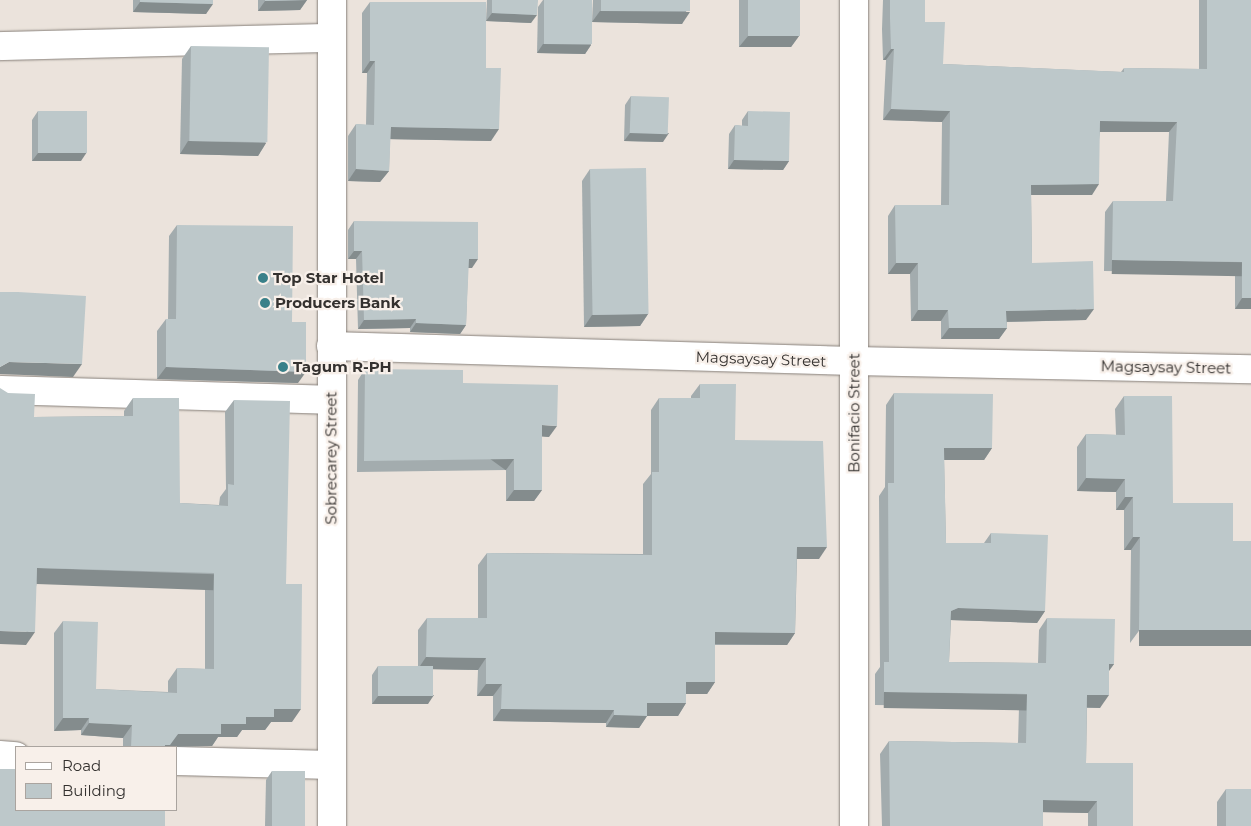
<!DOCTYPE html>
<html>
<head>
<meta charset="utf-8">
<style>
  body { margin:0 }
  #map { position:relative; width:1251px; height:826px; overflow:hidden; background:#ebe3dc; font-family:Montserrat,sans-serif }
  div>[style] { position:absolute }
  [style*='--x'] { left:calc(var(--x)*1px); top:calc(var(--y)*1px); width:calc(var(--w)*1px); rotate:calc(var(--a)*1deg) }
  .roads { filter:drop-shadow(0 0 1px #87807a) drop-shadow(0 0 1px #87807a) }
  .minor>* { height:28px; margin:-14px; padding:0 14px; transform-origin:14px; border-radius:14px; background:#fff }
  .tertiary>* { height:28px; margin:-14px; padding:0 14px; transform-origin:14px; border-radius:14px; background:#fff }
  .secondary>* { height:28px; margin:-14px; padding:0 14px; transform-origin:14px; border-radius:14px; background:#fff }
  .wall>* { inset:0; background:#a3acae }
  .shaded-wall>* { inset:0; background:#848c8d; transform-origin:0 0 }
  .building>* { inset:0; background:#bdc8ca; transform-origin:0 0 }
  .dots>* { width:14px; height:14px; translate:-50% -50%; box-sizing:border-box; border:2px solid #f8f0ea; border-radius:50% }
  span { translate:-50% -50%; white-space:nowrap; text-align:center; line-height:1.15; -webkit-text-stroke:4.5px #f8f0ea; paint-order:stroke }
  .poi-label { font-size:15px; color:#34312f; font-weight:700 }
  .left { translate:0 -50%; text-align:left }
  .street-label { font-size:15px; color:#34312f }
  .legend { position:absolute; left:15px; top:746px; width:162px; height:65px; box-sizing:border-box; background:#f8f0ea; border:1px solid #aaa49f; margin:0; padding:6px 9px; list-style:none; font-size:15px; color:#34312f }
  .legend li { display:flex; align-items:center; gap:10px; height:25px }
  .legend b { width:25px; border:1px solid #aaa49f }
</style>
</head>
<body>
<div id="map">
  <div class="roads">
    <div class="minor">
      <div style="--x:0;--y:46;--w:331;--a:-1.4"></div>
      <div style="--x:331;--y:346;--w:523;--a:1.64"></div>
      <div style="--x:854;--y:361;--w:397;--a:1.2"></div>
      <div style="--x:0;--y:390;--w:330;--a:1.7"></div>
      <div style="--x:0;--y:755;--w:16;--a:4"></div>
      <div style="--x:176;--y:761;--w:156;--a:1.5"></div>
    </div>
    <div class="tertiary">
      <div style="--x:854;--y:826;--w:826;--a:-90"></div>
    </div>
    <div class="secondary">
      <div style="--x:332;--y:0;--w:826;--a:90"></div>
    </div>
  </div>
  <div class="wall">
    <div style="clip-path:polygon(133px 0,213px 0,206px 14px,133px 12px)"></div>
    <div style="clip-path:polygon(258px 0,307px 0,300px 10px,258px 11px)"></div>
    <div style="clip-path:polygon(487px 0,538px 0,531px 23px,486px 21px)"></div>
    <div style="clip-path:polygon(543px 0,592px 0,591px 45px,585px 54px,537px 53px,538px 7px)"></div>
    <div style="clip-path:polygon(593px 0,690px 0,682px 24px,592px 22px)"></div>
    <div style="clip-path:polygon(739px 0,800px 0,799px 36px,791px 47px,739px 47px)"></div>
    <div style="clip-path:polygon(883px 0,925px 0,925px 22px,943px 64px,1121px 72px,1124px 68px,1199px 69px,1199px 0,1251px 0,1251px 309px,1235px 309px,1235px 273px,1104px 271px,1105px 212px,1113px 201px,1166px 201px,1169px 132px,1100px 132px,1092px 195px,1031px 195px,1032px 263px,1086px 320px,1007px 322px,1007px 328px,999px 339px,941px 339px,941px 321px,911px 321px,910px 274px,888px 274px,888px 216px,895px 205px,941px 205px,942px 122px,883px 120px,886px 60px,883px 60px,882px 29px)"></div>
    <div style="clip-path:polygon(370px 2px,486px 68px,491px 141px,390px 139px,389px 171px,380px 182px,348px 181px,348px 136px,356px 124px,366px 125px,367px 73px,362px 73px,362px 13px)"></div>
    <div style="clip-path:polygon(191px 46px,266px 143px,258px 156px,180px 154px,182px 59px)"></div>
    <div style="clip-path:polygon(631px 96px,663px 142px,624px 141px,625px 105px)"></div>
    <div style="clip-path:polygon(38px 111px,81px 161px,32px 161px,32px 120px)"></div>
    <div style="clip-path:polygon(748px 111px,789px 161px,783px 170px,728px 169px,729px 134px,735px 125px,742px 126px,742px 120px)"></div>
    <div style="clip-path:polygon(590px 169px,648px 314px,640px 326px,584px 327px,582px 181px)"></div>
    <div style="clip-path:polygon(354px 221px,472px 268px,468px 268px,466px 325px,460px 334px,410px 332px,410px 328px,358px 329px,356px 259px,348px 259px,348px 230px)"></div>
    <div style="clip-path:polygon(177px 225px,292px 322px,298px 383px,157px 379px,157px 331px,166px 319px,168px 319px,169px 236px)"></div>
    <div style="clip-path:polygon(365px 369px,463px 383px,549px 437px,542px 436px,542px 490px,534px 501px,506px 501px,506px 470px,357px 472px,358px 380px)"></div>
    <div style="clip-path:polygon(700px 384px,735px 440px,819px 559px,797px 559px,795px 633px,787px 645px,715px 645px,715px 682px,707px 694px,686px 694px,686px 703px,678px 716px,647px 716px,639px 728px,606px 727px,606px 723px,493px 721px,493px 696px,477px 696px,478px 670px,433px 669px,428px 704px,372px 704px,372px 675px,378px 666px,418px 666px,418px 630px,427px 618px,478px 618px,478px 565px,487px 553px,643px 554px,643px 484px,651px 474px,651px 410px,659px 398px,691px 398px,691px 396px)"></div>
    <div style="clip-path:polygon(894px 393px,992px 448px,984px 460px,944px 460px,946px 543px,984px 543px,991px 533px,1045px 611px,1037px 623px,951px 620px,949px 662px,1038px 663px,1039px 630px,1047px 618px,1114px 664px,1109px 671px,1100px 708px,1087px 708px,1086px 763px,1133px 826px,1088px 826px,1088px 813px,1043px 812px,1043px 826px,882px 826px,880px 754px,889px 741px,1018px 743px,1019px 707px,875px 705px,875px 674px,880px 667px,879px 496px,885px 487px,886px 405px)"></div>
    <div style="clip-path:polygon(1124px 396px,1173px 503px,1233px 503px,1130px 643px,1131px 550px,1124px 550px,1124px 510px,1116px 510px,1116px 492px,1077px 491px,1077px 447px,1086px 434px,1116px 435px,1115px 409px)"></div>
    <div style="clip-path:polygon(133px 398px,180px 503px,219px 505px,220px 497px,226px 489px,225px 412px,234px 400px,286px 584px,292px 722px,271px 722px,265px 730px,242px 730px,237px 737px,218px 737px,212px 746px,123px 747px,123px 738px,81px 735px,81px 730px,54px 731px,54px 633px,63px 621px,96px 689px,168px 692px,168px 681px,177px 668px,205px 669px,205px 586px,37px 581px,26px 645px,34px 417px,124px 416px,124px 411px)"></div>
    <div style="clip-path:polygon(272px 771px,305px 826px,265px 826px,266px 780px)"></div>
    <div style="clip-path:polygon(1226px 789px,1251px 826px,1217px 826px,1217px 802px)"></div>
  </div>
  <div class="shaded-wall">
    <div style="clip-path:polygon(307px 0,300px 10px,258px 11px,265px 1px)"></div>
    <div style="clip-path:polygon(140px 2px,213px 4px,206px 14px,133px 12px)"></div>
    <div style="clip-path:polygon(600px 11px,690px 12px,682px 24px,592px 22px)"></div>
    <div style="clip-path:polygon(492px 13px,537px 15px,531px 23px,486px 21px)"></div>
    <div style="clip-path:polygon(748px 36px,799px 36px,791px 47px,739px 47px)"></div>
    <div style="clip-path:polygon(543px 44px,591px 45px,585px 54px,537px 53px)"></div>
    <div style="clip-path:polygon(891px 49px,894px 49px,886px 60px,883px 60px)"></div>
    <div style="clip-path:polygon(370px 61px,375px 61px,367px 73px,362px 73px)"></div>
    <div style="clip-path:polygon(891px 109px,950px 111px,942px 122px,883px 120px)"></div>
    <div style="clip-path:polygon(1100px 121px,1177px 122px,1169px 132px,1093px 132px)"></div>
    <div style="clip-path:polygon(391px 127px,499px 129px,491px 141px,382px 139px)"></div>
    <div style="clip-path:polygon(630px 133px,669px 133px,663px 142px,624px 141px)"></div>
    <div style="clip-path:polygon(188px 141px,266px 143px,258px 156px,180px 154px)"></div>
    <div style="clip-path:polygon(87px 152px,81px 161px,32px 161px,38px 153px)"></div>
    <div style="clip-path:polygon(734px 160px,789px 161px,783px 170px,728px 169px)"></div>
    <div style="clip-path:polygon(356px 169px,389px 171px,380px 182px,348px 181px)"></div>
    <div style="clip-path:polygon(1099px 184px,1092px 195px,1023px 195px,1031px 185px)"></div>
    <div style="clip-path:polygon(354px 251px,362px 251px,356px 259px,348px 259px)"></div>
    <div style="clip-path:polygon(469px 259px,478px 259px,472px 268px,463px 268px)"></div>
    <div style="left:1112px;top:260px;width:130px;height:14px;rotate:1deg"></div>
    <div style="clip-path:polygon(896px 263px,918px 263px,910px 274px,888px 274px)"></div>
    <div style="clip-path:polygon(1242px 298px,1251px 298px,1251px 309px,1235px 309px)"></div>
    <div style="clip-path:polygon(1094px 309px,1086px 320px,999px 322px,1006px 311px)"></div>
    <div style="clip-path:polygon(918px 310px,948px 310px,941px 321px,911px 321px)"></div>
    <div style="clip-path:polygon(648px 314px,640px 326px,584px 327px,592px 315px)"></div>
    <div style="clip-path:polygon(416px 319px,410px 328px,358px 329px,364px 320px)"></div>
    <div style="clip-path:polygon(416px 323px,466px 325px,460px 334px,410px 332px)"></div>
    <div style="clip-path:polygon(949px 328px,1007px 328px,999px 339px,941px 339px)"></div>
    <div style="clip-path:polygon(9px 362px,82px 364px,73px 377px,0 374px,0 367px)"></div>
    <div style="clip-path:polygon(166px 367px,306px 372px,298px 383px,157px 379px)"></div>
    <div style="clip-path:polygon(542px 425px,557px 426px,549px 437px,534px 436px)"></div>
    <div style="clip-path:polygon(944px 448px,992px 448px,984px 460px,935px 460px)"></div>
    <div style="left:514px;top:459px;width:14px;height:150px;rotate:126deg"></div>
    <div style="clip-path:polygon(1086px 478px,1125px 479px,1116px 492px,1077px 491px)"></div>
    <div style="clip-path:polygon(514px 490px,542px 490px,534px 501px,506px 501px)"></div>
    <div style="clip-path:polygon(1125px 497px,1133px 497px,1124px 510px,1116px 510px)"></div>
    <div style="clip-path:polygon(1133px 537px,1140px 537px,1131px 550px,1124px 550px)"></div>
    <div style="clip-path:polygon(797px 547px,827px 547px,819px 559px,788px 559px)"></div>
    <div style="left:37px;top:568px;width:177px;height:16px;rotate:2deg"></div>
    <div style="clip-path:polygon(958px 608px,1045px 611px,1037px 623px,949px 620px,951px 611px)"></div>
    <div style="left:1139px;top:630px;width:112px;height:16px"></div>
    <div style="clip-path:polygon(0 631px,35px 632px,26px 645px,0 644px)"></div>
    <div style="clip-path:polygon(715px 632px,795px 633px,787px 645px,707px 644px)"></div>
    <div style="clip-path:polygon(426px 657px,486px 658px,478px 670px,418px 669px)"></div>
    <div style="clip-path:polygon(1109px 664px,1114px 664px,1105px 676px)"></div>
    <div style="clip-path:polygon(686px 682px,715px 682px,707px 694px,678px 694px)"></div>
    <div style="clip-path:polygon(486px 684px,502px 684px,493px 696px,477px 696px)"></div>
    <div style="left:884px;top:692px;width:143px;height:16px;rotate:1deg"></div>
    <div style="clip-path:polygon(434px 695px,428px 704px,372px 704px,378px 696px)"></div>
    <div style="clip-path:polygon(1087px 695px,1109px 695px,1100px 708px,1078px 707px)"></div>
    <div style="clip-path:polygon(647px 703px,686px 703px,678px 716px,640px 716px,647px 716px,639px 728px,606px 727px,614px 715px)"></div>
    <div style="clip-path:polygon(274px 709px,301px 709px,292px 722px,271px 722px,265px 730px,242px 730px,237px 737px,218px 737px,212px 746px,163px 747px,165px 745px,178px 734px,221px 724px)"></div>
    <div style="clip-path:polygon(501px 709px,614px 710px,606px 723px,493px 721px)"></div>
    <div style="clip-path:polygon(63px 718px,89px 718px,81px 730px,54px 731px)"></div>
    <div style="clip-path:polygon(89px 723px,132px 725px,123px 738px,81px 735px)"></div>
    <div style="clip-path:polygon(1043px 800px,1097px 801px,1088px 813px,1034px 812px)"></div>
  </div>
  <div class="building">
    <div style="clip-path:polygon(140px 0,213px 0,213px 4px,140px 2px)"></div>
    <div style="clip-path:polygon(265px 0,307px 0,265px 1px)"></div>
    <div style="clip-path:polygon(492px 0,538px 0,537px 15px,492px 13px)"></div>
    <div style="left:544px;top:0;width:48px;height:44px"></div>
    <div style="left:601px;top:0;width:89px;height:11px"></div>
    <div style="left:748px;top:0;width:52px;height:36px"></div>
    <div style="clip-path:polygon(890px 0,925px 0,925px 22px,945px 22px,943px 64px,1124px 72px,1124px 68px,1207px 69px,1207px 0,1251px 0,1251px 298px,1242px 298px,1242px 262px,1112px 260px,1113px 201px,1173px 201px,1177px 122px,1100px 121px,1099px 184px,1031px 185px,1032px 263px,1093px 261px,1094px 309px,1006px 311px,1007px 328px,949px 328px,948px 310px,918px 310px,918px 263px,896px 263px,895px 205px,949px 205px,950px 111px,891px 109px,894px 49px,891px 49px,890px 18px)"></div>
    <div style="clip-path:polygon(370px 2px,486px 2px,486px 68px,501px 68px,499px 129px,391px 127px,389px 171px,356px 169px,356px 124px,374px 125px,375px 61px,370px 61px)"></div>
    <div style="left:191px;top:46px;width:78px;height:95px;rotate:1deg"></div>
    <div style="left:631px;top:96px;width:38px;height:37px;rotate:2deg"></div>
    <div style="left:38px;top:111px;width:49px;height:42px"></div>
    <div style="clip-path:polygon(748px 111px,790px 112px,789px 161px,734px 160px,735px 125px,748px 126px)"></div>
    <div style="left:646px;top:168px;width:146px;height:56px;rotate:89deg"></div>
    <div style="clip-path:polygon(354px 221px,478px 222px,478px 259px,469px 259px,466px 325px,416px 323px,416px 319px,364px 320px,362px 251px,354px 251px)"></div>
    <div style="clip-path:polygon(177px 225px,293px 226px,292px 322px,306px 322px,306px 372px,166px 367px,166px 319px,176px 319px)"></div>
    <div style="clip-path:polygon(0 292px,18px 292px,86px 296px,82px 364px,9px 362px,0 367px)"></div>
    <div style="clip-path:polygon(365px 369px,463px 370px,463px 383px,558px 385px,557px 426px,542px 425px,542px 490px,514px 490px,514px 459px,364px 461px)"></div>
    <div style="clip-path:polygon(700px 384px,736px 384px,735px 440px,823px 441px,827px 547px,797px 547px,795px 633px,715px 632px,715px 682px,686px 682px,686px 703px,647px 703px,647px 716px,614px 715px,614px 710px,501px 709px,502px 684px,486px 684px,486px 658px,426px 657px,427px 618px,487px 618px,487px 553px,652px 555px,652px 472px,659px 472px,659px 398px,700px 398px)"></div>
    <div style="clip-path:polygon(0 388px,8px 393px,35px 394px,34px 417px,133px 416px,133px 398px,179px 398px,180px 503px,228px 506px,228px 484px,234px 485px,234px 400px,290px 401px,286px 584px,302px 584px,301px 709px,274px 709px,274px 717px,246px 717px,246px 724px,221px 724px,221px 734px,178px 734px,170px 745px,165px 745px,165px 747px,131px 747px,132px 725px,89px 723px,89px 718px,63px 718px,63px 621px,98px 622px,96px 689px,177px 693px,177px 668px,214px 669px,214px 573px,37px 568px,35px 632px,0 631px)"></div>
    <div style="clip-path:polygon(894px 393px,993px 394px,992px 448px,944px 448px,946px 543px,991px 543px,991px 533px,1048px 535px,1045px 611px,958px 608px,951px 611px,949px 662px,1046px 663px,1047px 618px,1115px 619px,1114px 664px,1109px 664px,1109px 695px,1087px 695px,1086px 763px,1133px 763px,1133px 826px,1097px 826px,1097px 801px,1043px 800px,1043px 826px,890px 826px,889px 741px,1026px 743px,1027px 694px,884px 692px,884px 662px,889px 662px,888px 483px,894px 483px)"></div>
    <div style="clip-path:polygon(1124px 396px,1172px 396px,1173px 503px,1233px 503px,1233px 541px,1251px 541px,1251px 630px,1139px 630px,1140px 537px,1133px 537px,1133px 497px,1125px 497px,1125px 479px,1086px 478px,1086px 434px,1125px 435px)"></div>
    <div style="left:378px;top:666px;width:55px;height:30px"></div>
    <div style="clip-path:polygon(0 769px,16px 769px,16px 810px,165px 810px,165px 826px,0 826px)"></div>
    <div style="left:272px;top:771px;width:33px;height:55px"></div>
    <div style="left:1226px;top:789px;width:25px;height:37px"></div>
  </div>
  <div class="dots">
    <div style="left:263px;top:278px;background:#398089"></div>
    <div style="left:265px;top:303px;background:#398089"></div>
    <div style="left:283px;top:367px;background:#398089"></div>
  </div>
  <div class="poi-label">
    <span class="left" style="left:273px;top:278px">Top Star Hotel</span>
    <span class="left" style="left:275px;top:303px">Producers Bank</span>
    <span class="left" style="left:293px;top:367px">Tagum R-PH</span>
  </div>
  <div class="street-label">
    <span style="left:761px;top:359px;rotate:2deg">Magsaysay Street</span>
    <span style="left:1166px;top:367px;rotate:1deg">Magsaysay Street</span>
    <span style="left:854px;top:413px;rotate:-90deg">Bonifacio Street</span>
    <span style="left:331px;top:458px;rotate:-90deg">Sobrecarey Street</span>
  </div>
  <ul class="legend">
  <li><b style="height:6px;background:#fff"></b>Road</li>
  <li><b style="height:14px;background:#bdc8ca"></b>Building</li>
  </ul>
</div>
</body>
</html>
